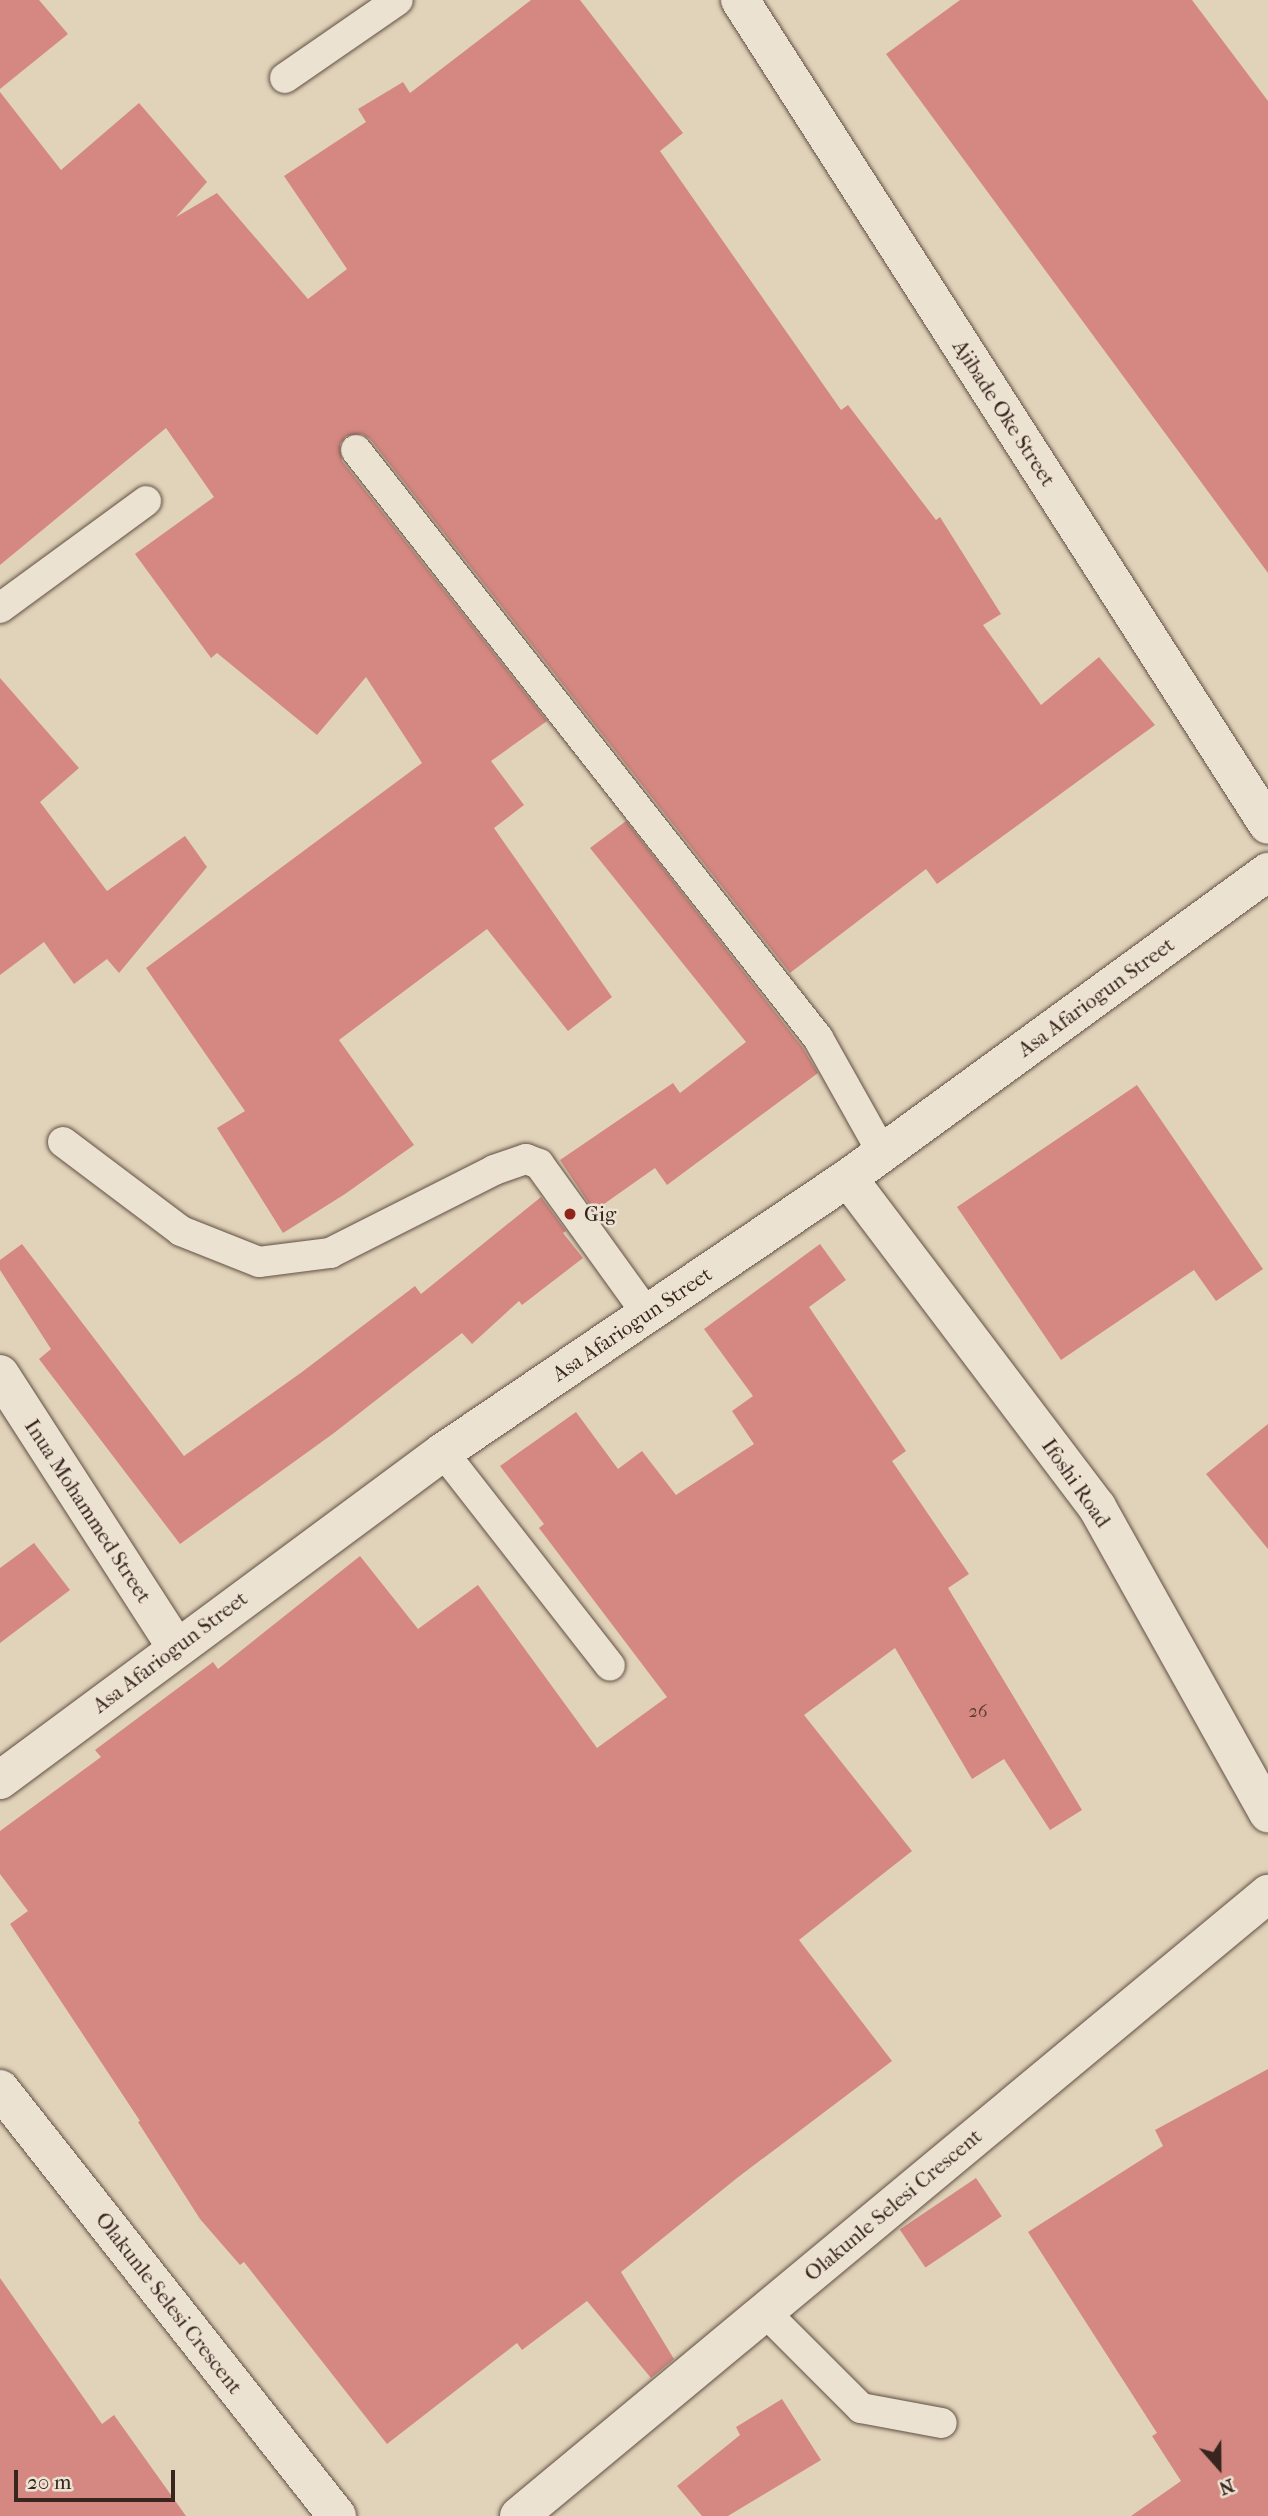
<!DOCTYPE html>
<html>
<head>
<meta charset="utf-8">
<style>
  body { margin:0 }
  #map { position:relative; width:1268px; height:2516px; overflow:hidden; background:#e1d3b9; font-family:"IM FELL French Canon",serif }
  div>[style] { position:absolute }
  [style*='--x'] { left:calc(var(--x)*1px); top:calc(var(--y)*1px); width:calc(var(--w)*1px); rotate:calc(var(--a)*1deg) }
  .building>* { inset:0; background:#d48881; transform-origin:0 0 }
  .roads { filter:drop-shadow(0 0 2px #625045) drop-shadow(0 0 2px #625045) }
  .lane>* { height:30px; margin:-15px; padding:0 15px; transform-origin:15px; border-radius:15px; background:#ece2d2 }
  .street>* { height:38px; margin:-19px; padding:0 19px; transform-origin:19px; border-radius:19px; background:#ece2d2 }
  .secondary>* { height:38px; margin:-19px; padding:0 19px; transform-origin:19px; border-radius:19px; background:#ece2d2 }
  .dots>* { width:19px; height:19px; translate:-50% -50%; box-sizing:border-box; border:4px solid #ece2d2; border-radius:50% }
  span { translate:-50% -50%; white-space:nowrap; text-align:center; line-height:1.15; -webkit-text-stroke:5px #ece2d2; paint-order:stroke }
  .number-label { font-size:18px; color:#5f3e37 }
  .number-label span { -webkit-text-stroke-width:0 }
  .street-label { font-size:21px; color:#38251e }
  .poi-label { font-size:21px; color:#38251e }
  .left { translate:0 -50%; text-align:left }
  .north { position:absolute; left:1184px; top:2432px; width:70px; height:70px; -webkit-text-stroke:5px #ece2d2; paint-order:stroke; rotate:159deg; font-size:19px; font-weight:700; line-height:28px; text-align:center; color:#38251e }
  .north::after { content:''; display:block; margin:auto; width:24px; height:32px; background:#38251e; clip-path:polygon(50% 0,100% 100%,50% 72%,0 100%) }
  .scale { position:absolute; left:14px; top:2470px; width:161px; height:32px; box-sizing:border-box; border:4px solid #38251e; border-top:0; padding-left:9px; font-size:21px; line-height:24px; white-space:nowrap; color:#38251e; -webkit-text-stroke:5px #ece2d2; paint-order:stroke }
</style>
</head>
<body>
<div id="map">
  <div class="building">
    <div style="clip-path:polygon(0 0,39px 0,68px 34px,0 89px)"></div>
    <div style="clip-path:polygon(531px 0,580px 0,683px 133px,660px 151px,841px 410px,848px 405px,936px 520px,940px 517px,1001px 614px,983px 625px,1041px 705px,1099px 657px,1155px 725px,937px 884px,926px 869px,790px 973px,370px 439px,362px 434px,346px 436px,340px 444px,342px 461px,547px 721px,491px 761px,524px 805px,494px 828px,612px 997px,568px 1031px,487px 929px,339px 1040px,414px 1145px,345px 1194px,283px 1233px,217px 1128px,245px 1111px,146px 968px,422px 763px,366px 677px,317px 735px,217px 653px,211px 658px,135px 554px,214px 497px,166px 428px,0 565px,0 92px,61px 170px,139px 103px,207px 182px,176px 217px,217px 193px,308px 299px,347px 269px,284px 176px,366px 122px,358px 109px,403px 82px,410px 93px)"></div>
    <div style="clip-path:polygon(960px 0,1192px 0,1268px 101px,1268px 573px,886px 54px)"></div>
    <div style="clip-path:polygon(0 678px,79px 768px,40px 802px,107px 891px,185px 836px,207px 867px,119px 973px,107px 959px,74px 984px,44px 942px,0 975px)"></div>
    <div style="clip-path:polygon(626px 821px,803px 1048px,818px 1073px,667px 1185px,655px 1168px,594px 1211px,560px 1160px,673px 1083px,680px 1093px,746px 1042px,590px 848px)"></div>
    <div style="clip-path:polygon(1137px 1085px,1263px 1269px,1216px 1301px,1194px 1270px,1061px 1360px,957px 1207px)"></div>
    <div style="clip-path:polygon(541px 1197px,566px 1231px,563px 1233px,583px 1258px,522px 1305px,519px 1301px,472px 1344px,462px 1333px,334px 1433px,180px 1544px,39px 1359px,51px 1349px,0 1270px,0 1260px,22px 1244px,184px 1456px,302px 1372px,415px 1286px,421px 1294px)"></div>
    <div style="clip-path:polygon(820px 1244px,846px 1280px,809px 1307px,906px 1451px,892px 1461px,969px 1574px,948px 1588px,1082px 1810px,1050px 1830px,1004px 1759px,972px 1779px,895px 1648px,804px 1715px,912px 1851px,799px 1940px,892px 2061px,737px 2178px,621px 2272px,674px 2359px,651px 2378px,587px 2301px,522px 2350px,517px 2343px,387px 2444px,244px 2262px,240px 2265px,200px 2219px,138px 2122px,140px 2121px,10px 1924px,28px 1911px,0 1874px,0 1831px,101px 1757px,95px 1750px,213px 1662px,218px 1669px,360px 1556px,418px 1629px,478px 1585px,597px 1748px,667px 1697px,539px 1528px,544px 1524px,500px 1466px,576px 1412px,618px 1469px,642px 1451px,676px 1495px,754px 1444px,732px 1411px,753px 1396px,704px 1329px)"></div>
    <div style="clip-path:polygon(1268px 1424px,1268px 1549px,1206px 1474px)"></div>
    <div style="clip-path:polygon(34px 1543px,70px 1590px,0 1643px,0 1568px)"></div>
    <div style="clip-path:polygon(1268px 2069px,1268px 2516px,1131px 2516px,1181px 2481px,1152px 2436px,1157px 2433px,1028px 2232px,1163px 2146px,1155px 2130px)"></div>
    <div style="left:976px;top:2178px;width:46px;height:92px;rotate:56deg"></div>
    <div style="clip-path:polygon(0 2278px,102px 2424px,114px 2415px,186px 2516px,0 2516px)"></div>
    <div style="clip-path:polygon(782px 2399px,821px 2460px,728px 2516px,702px 2516px,677px 2486px,740px 2435px,736px 2427px)"></div>
  </div>
  <div class="roads">
    <div class="lane">
      <div style="--x:285;--y:78;--w:137;--a:-34.6"></div>
      <div style="--x:356;--y:450;--w:748;--a:51.84"></div>
      <div style="--x:818;--y:1038;--w:131;--a:60.7"></div>
      <div style="--x:0;--y:608;--w:181;--a:-36.2"></div>
      <div style="--x:63;--y:1142;--w:148;--a:37"></div>
      <div style="--x:181;--y:1231;--w:84;--a:21.7"></div>
      <div style="--x:259;--y:1262;--w:72;--a:-7.2"></div>
      <div style="--x:330;--y:1253;--w:184;--a:-26.8"></div>
      <div style="--x:494;--y:1170;--w:34;--a:-19"></div>
      <div style="--x:526;--y:1159;--w:14;--a:21"></div>
      <div style="--x:539;--y:1164;--w:185;--a:54.2"></div>
      <div style="--x:443;--y:1452;--w:271;--a:52"></div>
      <div style="--x:765;--y:2312;--w:136;--a:45"></div>
      <div style="--x:861;--y:2408;--w:82;--a:10.5"></div>
    </div>
    <div class="street">
      <div style="--x:740;--y:0;--w:979;--a:57.38"></div>
      <div style="--x:848;--y:1178;--w:413;--a:52.9"></div>
      <div style="--x:1097;--y:1507;--w:351;--a:60.8"></div>
      <div style="--x:0;--y:1374;--w:325;--a:57.2"></div>
      <div style="--x:0;--y:2089;--w:544;--a:51.72"></div>
      <div style="--x:519;--y:2516;--w:974;--a:-39.71"></div>
    </div>
    <div class="secondary">
      <div style="--x:0;--y:1780;--w:551;--a:-36.52"></div>
      <div style="--x:443;--y:1452;--w:489;--a:-34.1"></div>
      <div style="--x:848;--y:1178;--w:520;--a:-36.08"></div>
    </div>
  </div>
  <div class="dots">
    <div style="left:570px;top:1214px;background:#8f2418"></div>
  </div>
  <div class="number-label">
    <span style="left:978px;top:1712px">26</span>
  </div>
  <div class="street-label">
    <span style="left:1004px;top:413px;rotate:57deg">Ajibade Oke Street</span>
    <span style="left:1096px;top:997px;rotate:-36deg">Asa Afariogun Street</span>
    <span style="left:632px;top:1324px;rotate:-34deg">Asa Afariogun Street</span>
    <span style="left:1076px;top:1483px;rotate:55deg">Ifoshi Road</span>
    <span style="left:88px;top:1511px;rotate:57deg">Inua Mohammed Street</span>
    <span style="left:170px;top:1652px;rotate:-37deg">Asa Afariogun Street</span>
    <span style="left:893px;top:2205px;rotate:-40deg">Olakunle Selesi Crescent</span>
    <span style="left:169px;top:2303px;rotate:52deg">Olakunle Selesi Crescent</span>
  </div>
  <div class="poi-label">
    <span class="left" style="left:584px;top:1214px">Gig</span>
  </div>
  <div class="north">N</div>
  <div class="scale">20 m</div>
</div>
</body>
</html>
